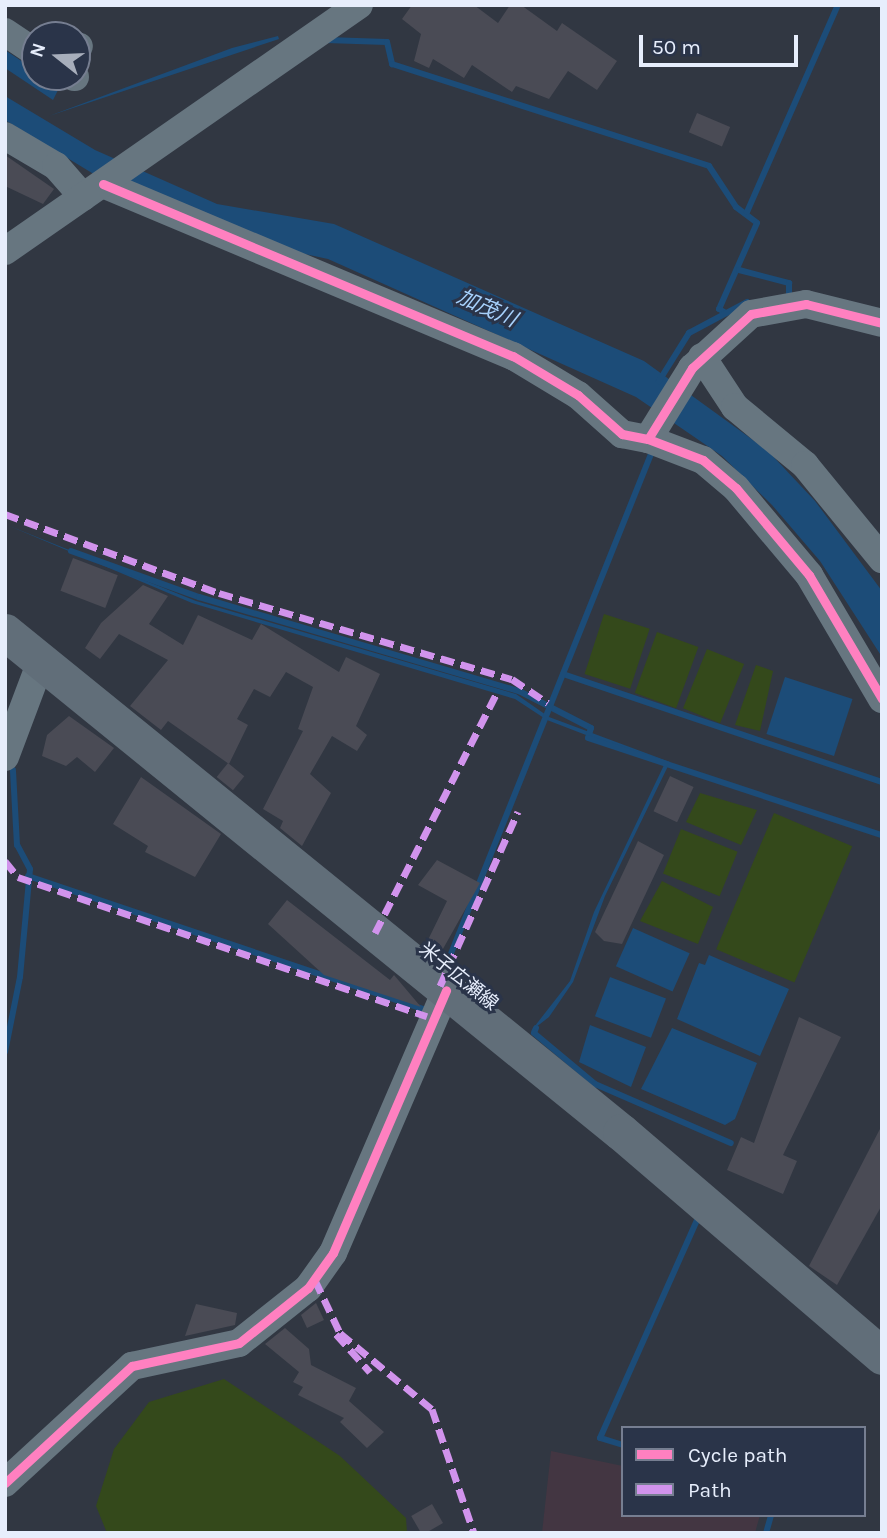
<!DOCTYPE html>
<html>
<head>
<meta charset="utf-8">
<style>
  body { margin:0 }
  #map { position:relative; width:887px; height:1538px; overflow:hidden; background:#313742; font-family:Karla,"Noto Sans JP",sans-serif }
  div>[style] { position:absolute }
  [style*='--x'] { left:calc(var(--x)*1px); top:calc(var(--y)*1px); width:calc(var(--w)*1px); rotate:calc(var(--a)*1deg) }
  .commercial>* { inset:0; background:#433642 }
  .green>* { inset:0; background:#34491b; transform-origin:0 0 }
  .water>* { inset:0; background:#1c4c78; transform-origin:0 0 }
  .stream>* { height:6px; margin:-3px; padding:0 3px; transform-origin:3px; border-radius:3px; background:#1c4c78 }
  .building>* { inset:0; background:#4a4b55; transform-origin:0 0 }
  .minor>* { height:28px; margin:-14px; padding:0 14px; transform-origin:14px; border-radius:14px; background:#677680 }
  .major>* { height:37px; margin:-18.5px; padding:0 18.5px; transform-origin:18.5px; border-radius:18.5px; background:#616e79 }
  .quiet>* { height:7px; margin-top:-3.5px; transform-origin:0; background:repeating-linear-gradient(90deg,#d193ec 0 14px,transparent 0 21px) }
  .cycleway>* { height:9px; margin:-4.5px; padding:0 4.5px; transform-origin:4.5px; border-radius:4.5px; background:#ff80c0 }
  span { translate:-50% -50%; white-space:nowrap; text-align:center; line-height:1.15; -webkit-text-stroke:6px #2a3449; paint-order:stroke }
  .street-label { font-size:19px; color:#e7eefc }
  .water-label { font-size:21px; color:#a7d1fc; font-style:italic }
  .frame { position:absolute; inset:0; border:7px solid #e7eefc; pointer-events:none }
  .legend { position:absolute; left:621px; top:1426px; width:245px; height:91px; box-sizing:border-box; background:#2a3449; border:2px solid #767e91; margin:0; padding:9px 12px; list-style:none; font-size:21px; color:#e7eefc }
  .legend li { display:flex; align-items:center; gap:14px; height:35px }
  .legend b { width:35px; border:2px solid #767e91 }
  .north { position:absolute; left:21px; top:21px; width:70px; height:70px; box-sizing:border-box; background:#2a3449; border:2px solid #767e91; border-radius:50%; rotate:288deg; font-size:19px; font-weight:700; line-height:28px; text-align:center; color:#e7eefc }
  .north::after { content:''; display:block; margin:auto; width:24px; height:32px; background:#a7aebb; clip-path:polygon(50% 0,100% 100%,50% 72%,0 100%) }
  .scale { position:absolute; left:639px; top:35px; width:159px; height:32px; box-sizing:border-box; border:4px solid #e7eefc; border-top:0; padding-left:9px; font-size:21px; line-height:24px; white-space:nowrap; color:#e7eefc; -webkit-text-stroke:5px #2a3449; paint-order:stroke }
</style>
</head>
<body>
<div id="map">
  <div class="commercial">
    <div style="clip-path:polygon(551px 1451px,623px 1466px,623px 1515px,760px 1515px,755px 1533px,542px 1533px)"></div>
  </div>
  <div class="green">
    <div style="left:604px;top:614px;width:48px;height:63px;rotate:18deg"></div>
    <div style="left:657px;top:632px;width:44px;height:65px;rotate:20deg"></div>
    <div style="left:707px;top:649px;width:40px;height:64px;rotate:22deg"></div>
    <div style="clip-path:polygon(756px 665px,773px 671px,760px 731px,735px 725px)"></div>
    <div style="clip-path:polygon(700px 793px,757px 810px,741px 845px,686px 822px)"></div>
    <div style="left:774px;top:813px;width:85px;height:148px;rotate:23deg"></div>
    <div style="left:681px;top:829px;width:61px;height:48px;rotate:22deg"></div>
    <div style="clip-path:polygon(662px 881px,713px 907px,698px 944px,640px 921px)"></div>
    <div style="clip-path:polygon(224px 1379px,340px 1456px,406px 1518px,407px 1533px,107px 1533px,96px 1506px,114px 1449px,149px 1402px)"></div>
  </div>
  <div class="water">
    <div style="clip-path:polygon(278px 36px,279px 39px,49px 116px,232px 48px)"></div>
    <div style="clip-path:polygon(5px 50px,35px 70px,35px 77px,60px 86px,53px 100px,5px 68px)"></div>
    <div style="clip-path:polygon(5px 96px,95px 150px,217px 204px,334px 224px,644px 361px,768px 451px,815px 501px,882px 591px,882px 657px,820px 561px,772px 505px,722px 456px,636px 397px,328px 259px,263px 245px,92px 173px,5px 120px)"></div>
    <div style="clip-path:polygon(7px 525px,196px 601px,516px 694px,549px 717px,670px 762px,605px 896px,573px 982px,549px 1017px,531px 1031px,570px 981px,594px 912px,664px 765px,547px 720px,515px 699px,192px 603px)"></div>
    <div style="left:785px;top:677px;width:71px;height:60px;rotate:18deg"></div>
    <div style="left:633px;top:928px;width:62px;height:42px;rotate:24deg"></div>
    <div style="clip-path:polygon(709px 955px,789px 989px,760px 1056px,677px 1019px,699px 963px,705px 965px)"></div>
    <div style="left:610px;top:977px;width:60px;height:42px;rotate:21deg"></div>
    <div style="clip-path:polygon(590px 1025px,646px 1047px,631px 1087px,579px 1062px)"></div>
    <div style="clip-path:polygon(672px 1028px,757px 1063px,735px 1119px,725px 1125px,641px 1089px)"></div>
  </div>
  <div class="stream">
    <div style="--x:326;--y:40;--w:61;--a:1.9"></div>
    <div style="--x:387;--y:42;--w:23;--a:77"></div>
    <div style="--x:392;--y:64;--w:333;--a:17.8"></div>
    <div style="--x:709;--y:166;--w:49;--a:56.6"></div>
    <div style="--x:736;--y:207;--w:26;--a:37"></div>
    <div style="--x:757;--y:223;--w:94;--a:113.8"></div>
    <div style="--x:719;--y:309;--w:8;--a:30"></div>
    <div style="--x:747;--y:212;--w:226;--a:-66.3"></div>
    <div style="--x:739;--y:270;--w:52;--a:14.6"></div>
    <div style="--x:789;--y:283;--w:11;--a:90"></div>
    <div style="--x:659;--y:381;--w:57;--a:-58"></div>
    <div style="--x:689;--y:333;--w:66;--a:-28.1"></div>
    <div style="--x:71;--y:551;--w:136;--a:19.8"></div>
    <div style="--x:199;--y:597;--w:334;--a:16.4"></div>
    <div style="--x:519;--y:691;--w:81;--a:27.2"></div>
    <div style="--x:591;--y:728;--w:10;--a:107"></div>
    <div style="--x:588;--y:738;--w:310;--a:18.3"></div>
    <div style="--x:563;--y:674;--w:337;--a:18.7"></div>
    <div style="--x:28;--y:876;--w:418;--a:18.6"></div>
    <div style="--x:448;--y:961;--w:552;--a:-68.18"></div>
    <div style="--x:536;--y:1028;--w:5;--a:112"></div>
    <div style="--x:534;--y:1033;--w:80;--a:39.9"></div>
    <div style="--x:595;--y:1084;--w:148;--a:23.5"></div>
    <div style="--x:5;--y:1052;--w:76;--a:-78.7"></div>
    <div style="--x:20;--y:977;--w:108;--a:-84.7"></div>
    <div style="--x:30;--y:869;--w:27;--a:-118"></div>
    <div style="--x:17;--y:845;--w:75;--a:-93.1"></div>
    <div style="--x:623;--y:1445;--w:24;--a:-163"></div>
    <div style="--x:600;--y:1438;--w:243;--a:-66"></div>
    <div style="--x:766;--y:1533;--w:19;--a:-74"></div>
  </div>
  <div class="building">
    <div style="clip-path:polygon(412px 5px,474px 5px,498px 23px,510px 5px,521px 5px,557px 31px,562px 23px,617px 61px,597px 90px,568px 71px,549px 99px,516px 86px,512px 92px,472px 65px,464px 78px,433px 59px,429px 68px,414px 61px,421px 34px,402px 19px)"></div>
    <div style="left:697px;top:113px;width:36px;height:21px;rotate:23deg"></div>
    <div style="clip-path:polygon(5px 155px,54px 189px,43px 204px,5px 186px)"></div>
    <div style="left:73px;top:558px;width:48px;height:35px;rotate:21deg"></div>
    <div style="clip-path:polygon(143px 585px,168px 596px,149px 624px,183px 645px,198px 615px,252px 640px,261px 624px,339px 672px,346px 657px,380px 674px,356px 726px,367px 735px,357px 751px,332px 736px,310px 774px,331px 793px,302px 846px,280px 828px,283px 821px,263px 809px,303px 731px,298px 729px,313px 687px,286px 672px,270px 697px,254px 689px,237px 719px,248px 725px,229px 764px,168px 721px,161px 730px,130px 706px,168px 660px,119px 634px,100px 659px,85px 648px,101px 623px)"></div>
    <div style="clip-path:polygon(69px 716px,114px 748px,95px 772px,77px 757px,66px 766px,42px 756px,47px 735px)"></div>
    <div style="left:228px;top:763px;width:21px;height:18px;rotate:39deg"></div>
    <div style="left:670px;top:776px;width:26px;height:39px;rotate:25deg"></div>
    <div style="clip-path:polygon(141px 777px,221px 834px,195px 877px,145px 852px,148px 846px,113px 824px)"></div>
    <div style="clip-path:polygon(638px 841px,664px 855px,622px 944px,604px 941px,595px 932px)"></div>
    <div style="clip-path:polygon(437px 860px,480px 883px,439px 956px,425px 946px,447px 901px,418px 885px)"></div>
    <div style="clip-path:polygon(287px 900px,390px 980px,394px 975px,421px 1007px,324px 975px,268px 924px)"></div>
    <div style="clip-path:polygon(799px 1017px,841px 1037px,783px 1155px,797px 1161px,783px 1194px,727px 1170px,741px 1137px,754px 1143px)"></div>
    <div style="clip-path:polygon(882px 1125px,882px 1205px,837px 1285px,809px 1266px)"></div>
    <div style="clip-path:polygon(316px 1303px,324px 1320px,307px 1328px,301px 1315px)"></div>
    <div style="clip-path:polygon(196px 1304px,237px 1313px,235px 1325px,185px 1336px)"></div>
    <div style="clip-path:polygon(285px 1328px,309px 1349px,311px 1365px,356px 1388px,349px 1401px,384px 1432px,367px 1448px,340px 1422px,344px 1418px,298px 1395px,303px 1387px,293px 1382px,299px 1372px,265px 1344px)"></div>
    <div style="left:432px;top:1504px;width:22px;height:24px;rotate:60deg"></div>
  </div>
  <div class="minor">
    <div style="--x:5;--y:32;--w:36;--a:34"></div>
    <div style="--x:77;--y:50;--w:4;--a:-63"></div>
    <div style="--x:74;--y:77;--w:1;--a:0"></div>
    <div style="--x:5;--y:136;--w:59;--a:30.5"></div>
    <div style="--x:56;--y:166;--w:41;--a:48.9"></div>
    <div style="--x:103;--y:184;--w:445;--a:22.8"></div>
    <div style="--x:513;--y:356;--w:76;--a:31"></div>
    <div style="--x:578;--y:395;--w:59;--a:41.6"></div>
    <div style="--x:622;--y:434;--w:26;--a:11"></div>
    <div style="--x:648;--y:439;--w:84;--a:-58.2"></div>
    <div style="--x:692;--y:368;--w:80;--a:-42.5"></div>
    <div style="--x:751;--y:314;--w:56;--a:-10.3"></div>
    <div style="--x:806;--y:304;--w:78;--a:14"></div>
    <div style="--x:5;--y:251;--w:431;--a:-34.8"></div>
    <div style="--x:702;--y:357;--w:60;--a:56.6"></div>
    <div style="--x:735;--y:407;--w:91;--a:39.6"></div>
    <div style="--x:805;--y:465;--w:122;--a:50.7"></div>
    <div style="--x:648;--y:439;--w:59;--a:20.9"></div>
    <div style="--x:703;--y:460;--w:43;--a:40.3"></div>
    <div style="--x:736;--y:488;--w:114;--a:50"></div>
    <div style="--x:809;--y:575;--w:144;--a:59.5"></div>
    <div style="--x:5;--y:757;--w:103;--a:-69.4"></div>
    <div style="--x:5;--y:1483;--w:173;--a:-42.7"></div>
    <div style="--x:132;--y:1366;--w:109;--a:-12.1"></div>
    <div style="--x:239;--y:1343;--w:88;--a:-38.6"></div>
    <div style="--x:308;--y:1288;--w:43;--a:-54.5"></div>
    <div style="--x:333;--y:1253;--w:286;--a:-66.7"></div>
  </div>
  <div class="major">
    <div style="--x:5;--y:632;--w:793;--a:39.07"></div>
    <div style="--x:621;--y:1132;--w:344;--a:40.6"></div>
  </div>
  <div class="quiet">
    <div style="--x:5;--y:514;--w:228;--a:20.3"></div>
    <div style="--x:219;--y:593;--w:305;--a:16.4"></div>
    <div style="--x:512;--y:679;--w:43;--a:33.7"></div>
    <div style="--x:5;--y:861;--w:21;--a:51"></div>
    <div style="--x:18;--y:877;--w:432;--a:18.8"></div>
    <div style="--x:375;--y:933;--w:267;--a:-63.1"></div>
    <div style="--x:440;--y:986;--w:191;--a:-65.9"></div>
    <div style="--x:315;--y:1280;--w:59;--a:64.7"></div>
    <div style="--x:340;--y:1333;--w:119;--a:39.6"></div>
    <div style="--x:432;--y:1409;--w:131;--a:71.3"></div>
    <div style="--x:336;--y:1334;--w:51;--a:48.2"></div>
  </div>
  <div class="cycleway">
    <div style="--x:103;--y:184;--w:445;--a:22.8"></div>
    <div style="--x:513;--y:356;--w:76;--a:31"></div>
    <div style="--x:578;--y:395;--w:59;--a:41.6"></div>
    <div style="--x:622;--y:434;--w:26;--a:11"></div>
    <div style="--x:648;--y:439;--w:84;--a:-58.2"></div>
    <div style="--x:692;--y:368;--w:80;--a:-42.5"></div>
    <div style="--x:751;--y:314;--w:56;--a:-10.3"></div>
    <div style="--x:806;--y:304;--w:78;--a:14"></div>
    <div style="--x:648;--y:439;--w:59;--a:20.9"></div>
    <div style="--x:703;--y:460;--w:43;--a:40.3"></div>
    <div style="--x:736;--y:488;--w:114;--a:50"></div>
    <div style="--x:809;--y:575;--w:144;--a:59.5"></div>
    <div style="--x:5;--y:1483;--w:173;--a:-42.7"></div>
    <div style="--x:132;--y:1366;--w:109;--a:-12.1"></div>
    <div style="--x:239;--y:1343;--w:88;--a:-38.6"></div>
    <div style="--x:308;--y:1288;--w:43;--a:-54.5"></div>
    <div style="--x:333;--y:1253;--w:286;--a:-66.7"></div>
  </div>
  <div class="street-label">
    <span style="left:458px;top:977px;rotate:39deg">米子広瀬線</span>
  </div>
  <div class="water-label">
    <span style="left:487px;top:308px;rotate:24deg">加茂川</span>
  </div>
  <div class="frame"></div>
  <ul class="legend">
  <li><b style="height:9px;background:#ff80c0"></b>Cycle path</li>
  <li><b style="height:9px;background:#d193ec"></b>Path</li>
  </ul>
  <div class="north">N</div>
  <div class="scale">50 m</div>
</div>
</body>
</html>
